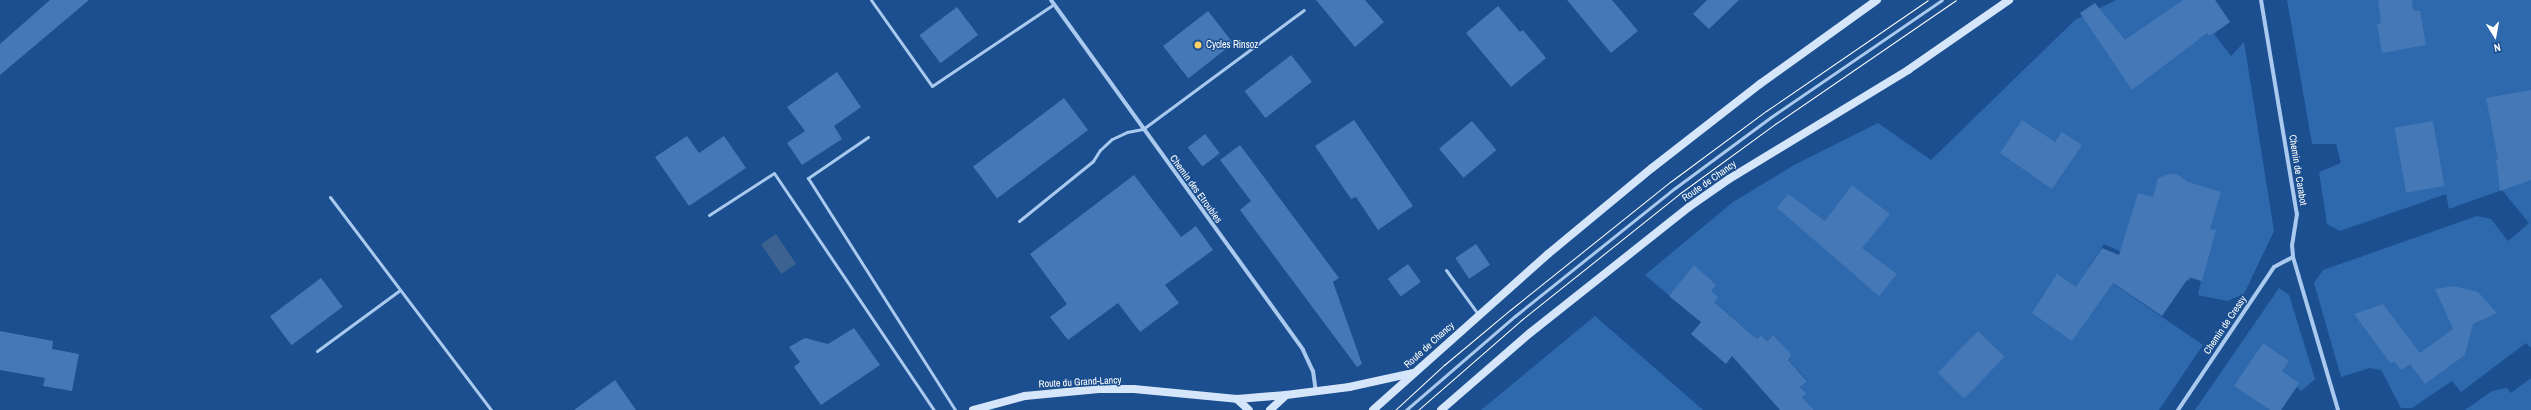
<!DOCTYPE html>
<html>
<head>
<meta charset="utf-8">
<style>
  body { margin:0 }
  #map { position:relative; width:2531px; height:410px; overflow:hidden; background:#1b4f8f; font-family:"Archivo Narrow",sans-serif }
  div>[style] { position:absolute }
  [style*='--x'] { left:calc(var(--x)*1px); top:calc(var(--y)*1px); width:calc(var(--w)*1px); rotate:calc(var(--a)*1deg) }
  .green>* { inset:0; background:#2e69ad }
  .water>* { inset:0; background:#3c6290; transform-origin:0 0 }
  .building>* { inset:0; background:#4478b7; transform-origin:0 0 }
  .lane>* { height:3px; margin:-1.5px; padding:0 1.5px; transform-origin:1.5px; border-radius:1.5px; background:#a9c9ee }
  .street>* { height:4px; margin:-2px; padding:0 2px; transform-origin:2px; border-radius:2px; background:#a9c9ee }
  .secondary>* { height:8px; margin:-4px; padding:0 4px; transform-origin:4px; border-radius:4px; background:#d6e6fa }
  .tram>* { height:1px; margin:-0.5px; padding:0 0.5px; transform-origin:0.5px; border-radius:0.5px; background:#fff }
  .dots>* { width:11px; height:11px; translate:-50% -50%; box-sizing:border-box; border:2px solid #1b4f8f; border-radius:50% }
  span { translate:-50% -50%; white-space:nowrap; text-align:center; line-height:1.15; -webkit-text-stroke:3px #1b4f8f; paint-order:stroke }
  .poi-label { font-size:10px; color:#fff }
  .left { translate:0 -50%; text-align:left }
  .street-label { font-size:10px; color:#fff }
  .north { position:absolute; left:2475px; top:16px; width:40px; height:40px; -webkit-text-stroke:3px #1b4f8f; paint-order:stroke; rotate:169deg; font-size:11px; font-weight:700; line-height:16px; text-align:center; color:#fff }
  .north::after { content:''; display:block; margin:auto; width:14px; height:18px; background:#fff; clip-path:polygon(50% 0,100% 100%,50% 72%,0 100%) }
</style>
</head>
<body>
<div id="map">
  <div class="green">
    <div style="clip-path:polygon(2116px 0,2215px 0,2230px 22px,2214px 34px,2231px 56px,2244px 42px,2274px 231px,2244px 294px,2227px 301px,2198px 295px,2201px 281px,2191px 278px,2189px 281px,2173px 276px,2104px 244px,2089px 267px,2203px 345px,2159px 410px,1814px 410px,1802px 397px,1806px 393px,1800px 387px,1807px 380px,1788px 360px,1792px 355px,1773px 335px,1767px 341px,1761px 335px,1751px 344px,1754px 336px,1714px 302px,1698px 320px,1645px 275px,1733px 202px,1796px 164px,1878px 123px,1931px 160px,2075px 20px)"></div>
    <div style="clip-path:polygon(2287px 0,2531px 0,2531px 348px,2526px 343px,2461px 392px,2452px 381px,2412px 408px,2401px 408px,2381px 370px,2370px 368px,2341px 377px,2314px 283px,2323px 270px,2477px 216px,2491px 219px,2508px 241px,2529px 223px,2502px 190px,2449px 209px,2446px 194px,2340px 231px,2327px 224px,2319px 172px,2341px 163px,2336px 144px,2312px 144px)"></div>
    <div style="clip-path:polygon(2279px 288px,2289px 295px,2315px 379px,2301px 391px,2297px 387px,2281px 410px,2195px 410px)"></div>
    <div style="clip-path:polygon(1595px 316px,1703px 410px,1481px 410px)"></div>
    <div style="clip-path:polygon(2531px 378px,2531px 410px,2465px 410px,2492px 391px,2507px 388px,2511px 393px)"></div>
  </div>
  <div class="water">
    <div style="left:776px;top:234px;width:36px;height:18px;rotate:56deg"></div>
  </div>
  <div class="building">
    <div style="clip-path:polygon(50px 0,89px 0,0 75px,0 44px)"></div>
    <div style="clip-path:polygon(1316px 0,1365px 0,1384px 22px,1355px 47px)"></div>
    <div style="clip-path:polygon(1567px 0,1612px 0,1638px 31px,1611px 53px)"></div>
    <div style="clip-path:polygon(1707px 0,1739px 0,1709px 29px,1693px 14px)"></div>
    <div style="clip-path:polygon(2183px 0,2215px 0,2230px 22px,2209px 36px,2207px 33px,2132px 90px,2080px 13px,2095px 3px,2125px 40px)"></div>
    <div style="clip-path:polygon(2378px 0,2412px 0,2413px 11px,2420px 11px,2426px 45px,2382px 53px,2377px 24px,2381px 23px)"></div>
    <div style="clip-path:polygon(1498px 6px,1520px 32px,1523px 30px,1546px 58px,1511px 87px,1466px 33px)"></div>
    <div style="left:957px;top:7px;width:35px;height:47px;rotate:53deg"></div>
    <div style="left:1208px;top:11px;width:41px;height:57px;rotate:52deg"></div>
    <div style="left:1291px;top:55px;width:34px;height:59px;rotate:52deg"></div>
    <div style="clip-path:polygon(837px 72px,861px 107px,834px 126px,842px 139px,802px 165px,787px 143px,805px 131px,787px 107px)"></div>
    <div style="clip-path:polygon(2531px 90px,2531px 180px,2500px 191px,2496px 160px,2498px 159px,2486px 98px)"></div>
    <div style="left:1064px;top:98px;width:40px;height:114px;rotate:53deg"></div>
    <div style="clip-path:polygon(1354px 120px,1413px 206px,1378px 230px,1356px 197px,1351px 199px,1315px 146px)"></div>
    <div style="clip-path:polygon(2022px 120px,2055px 142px,2062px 132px,2082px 145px,2052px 189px,2000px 153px)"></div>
    <div style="left:1472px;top:121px;width:38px;height:43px;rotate:50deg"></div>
    <div style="left:2433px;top:121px;width:66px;height:39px;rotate:80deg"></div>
    <div style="left:1205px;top:134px;width:24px;height:22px;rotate:52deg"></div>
    <div style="clip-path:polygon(687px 136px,699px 153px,724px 136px,746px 168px,689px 206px,655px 157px)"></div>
    <div style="clip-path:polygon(1240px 145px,1339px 278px,1333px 282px,1362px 364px,1357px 367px,1240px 210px,1251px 201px,1220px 160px)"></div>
    <div style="clip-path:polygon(2169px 174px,2177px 174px,2188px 182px,2221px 192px,2210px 229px,2216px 230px,2202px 281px,2189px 277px,2162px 316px,2113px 283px,2072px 341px,2032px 313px,2057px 274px,2076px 287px,2102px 248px,2119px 255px,2138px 193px,2153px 197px,2158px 178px)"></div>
    <div style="clip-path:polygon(1134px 175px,1181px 237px,1196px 226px,1213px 250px,1165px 285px,1179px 303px,1140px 332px,1118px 303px,1068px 340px,1050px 317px,1067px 304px,1030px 254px)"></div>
    <div style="clip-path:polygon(1852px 185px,1890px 214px,1862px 248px,1897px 274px,1879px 296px,1777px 208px,1788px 194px,1825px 221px)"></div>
    <div style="left:1476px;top:244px;width:25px;height:25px;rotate:56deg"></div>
    <div style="left:1408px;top:264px;width:22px;height:25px;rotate:54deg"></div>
    <div style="clip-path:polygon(1694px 265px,1716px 285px,1711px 291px,1718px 297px,1714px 302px,1757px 339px,1761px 335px,1767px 341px,1773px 335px,1792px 355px,1788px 360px,1807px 381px,1800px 387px,1807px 394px,1802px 397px,1814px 410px,1780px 410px,1732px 356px,1726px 364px,1691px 334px,1701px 322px,1669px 296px)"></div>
    <div style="left:321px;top:278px;width:36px;height:64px;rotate:53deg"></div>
    <div style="clip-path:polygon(2454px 286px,2478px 292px,2497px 313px,2473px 324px,2465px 355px,2425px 384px,2410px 364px,2401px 370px,2394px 361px,2391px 364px,2354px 314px,2383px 304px,2420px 353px,2453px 329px,2435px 289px)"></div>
    <div style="clip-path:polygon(854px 328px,880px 365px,821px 405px,794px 367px,800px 362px,789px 347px,805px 338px,828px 344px)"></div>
    <div style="clip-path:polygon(0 331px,53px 341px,52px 349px,79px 354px,72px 391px,43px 386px,45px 378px,0 370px)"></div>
    <div style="left:1978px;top:331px;width:37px;height:58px;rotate:44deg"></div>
    <div style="clip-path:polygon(2263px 343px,2289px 361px,2282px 371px,2299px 383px,2281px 410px,2270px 410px,2234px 386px)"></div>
    <div style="clip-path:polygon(615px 380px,636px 410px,574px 410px)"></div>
  </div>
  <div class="lane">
    <div style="--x:871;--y:0;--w:105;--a:54.7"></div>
    <div style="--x:932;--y:86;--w:147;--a:-33.9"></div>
    <div style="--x:868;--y:137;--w:73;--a:145.7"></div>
    <div style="--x:808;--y:178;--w:275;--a:57.6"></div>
    <div style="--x:330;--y:197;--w:267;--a:52.9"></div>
    <div style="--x:709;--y:215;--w:77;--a:-32.9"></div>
    <div style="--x:774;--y:173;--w:286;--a:56"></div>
    <div style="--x:1019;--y:221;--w:95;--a:-39"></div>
    <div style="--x:1093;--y:161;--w:13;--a:-58"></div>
    <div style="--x:1100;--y:150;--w:16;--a:-43"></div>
    <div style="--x:1112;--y:139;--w:17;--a:-25"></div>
    <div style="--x:1127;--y:132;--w:16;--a:-11"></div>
    <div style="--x:1143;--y:129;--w:200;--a:-36.5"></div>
    <div style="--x:1446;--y:270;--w:54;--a:54"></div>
    <div style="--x:317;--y:351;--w:103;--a:-36.3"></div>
    <div style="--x:1406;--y:410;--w:144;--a:-40.8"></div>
    <div style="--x:1515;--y:316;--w:205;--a:-38.7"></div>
    <div style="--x:1675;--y:188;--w:119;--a:-36.5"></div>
    <div style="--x:1771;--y:117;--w:207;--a:-34.4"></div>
  </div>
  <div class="street">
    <div style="--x:1051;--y:0;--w:431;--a:54.2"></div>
    <div style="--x:1303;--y:350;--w:23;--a:65"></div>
    <div style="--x:1313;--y:371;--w:21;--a:82"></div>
    <div style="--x:2261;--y:0;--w:217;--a:80.5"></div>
    <div style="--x:2297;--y:214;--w:31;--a:99"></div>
    <div style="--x:2292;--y:245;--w:12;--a:85"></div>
    <div style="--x:2293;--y:257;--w:159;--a:73.6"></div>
    <div style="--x:2178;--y:410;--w:172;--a:-56.1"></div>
    <div style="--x:2274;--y:267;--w:21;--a:-28"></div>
  </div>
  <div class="secondary">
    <div style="--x:1237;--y:399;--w:16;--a:43"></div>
    <div style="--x:973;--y:410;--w:54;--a:-15.1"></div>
    <div style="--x:1025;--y:396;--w:74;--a:-5.4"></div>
    <div style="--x:1099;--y:389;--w:35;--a:0"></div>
    <div style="--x:1134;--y:389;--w:103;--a:5.5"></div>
    <div style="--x:1237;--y:399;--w:49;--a:-4.7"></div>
    <div style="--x:1286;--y:395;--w:64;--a:-7.2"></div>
    <div style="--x:1349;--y:387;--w:66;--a:-12.3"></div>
    <div style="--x:1270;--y:410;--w:22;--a:-43"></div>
    <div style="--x:1373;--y:410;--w:234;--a:-41.7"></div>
    <div style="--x:1548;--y:254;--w:135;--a:-39.6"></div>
    <div style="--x:1652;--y:168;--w:137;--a:-37.9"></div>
    <div style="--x:1760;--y:84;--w:144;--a:-35.7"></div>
    <div style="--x:1441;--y:410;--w:118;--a:-40.9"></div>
    <div style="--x:1530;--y:333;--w:203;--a:-38.4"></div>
    <div style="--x:1689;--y:207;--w:49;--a:-35"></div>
    <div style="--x:1729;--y:179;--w:210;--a:-31.3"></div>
    <div style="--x:1908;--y:70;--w:123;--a:-34.7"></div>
  </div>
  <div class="tram">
    <div style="--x:1395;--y:410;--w:67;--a:-42.6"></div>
    <div style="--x:1444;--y:365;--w:86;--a:-39.8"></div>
    <div style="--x:1510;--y:310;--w:205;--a:-38.7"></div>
    <div style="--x:1670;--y:182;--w:119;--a:-36.5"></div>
    <div style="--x:1766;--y:111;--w:196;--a:-34.4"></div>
    <div style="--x:1418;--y:410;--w:135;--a:-41.1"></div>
    <div style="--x:1520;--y:321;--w:203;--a:-38.6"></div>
    <div style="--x:1679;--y:194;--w:119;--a:-36.1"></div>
    <div style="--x:1775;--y:124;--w:219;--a:-34.4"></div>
  </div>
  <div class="dots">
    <div style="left:1198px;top:45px;background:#ffd166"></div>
  </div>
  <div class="poi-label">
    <span class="left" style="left:1206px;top:45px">Cycles Rinsoz</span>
  </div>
  <div class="street-label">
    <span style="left:2298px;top:170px;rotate:81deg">Chemin de Carabot</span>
    <span style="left:1709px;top:181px;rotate:-35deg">Route de Chancy</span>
    <span style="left:1196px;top:189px;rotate:54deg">Chemin des Etroubles</span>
    <span style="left:2225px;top:325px;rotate:-56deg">Chemin de Cressy</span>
    <span style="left:1429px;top:345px;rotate:-42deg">Route de Chancy</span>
    <span style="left:1080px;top:382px;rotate:-3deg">Route du Grand-Lancy</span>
  </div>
  <div class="north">N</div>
</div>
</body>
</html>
